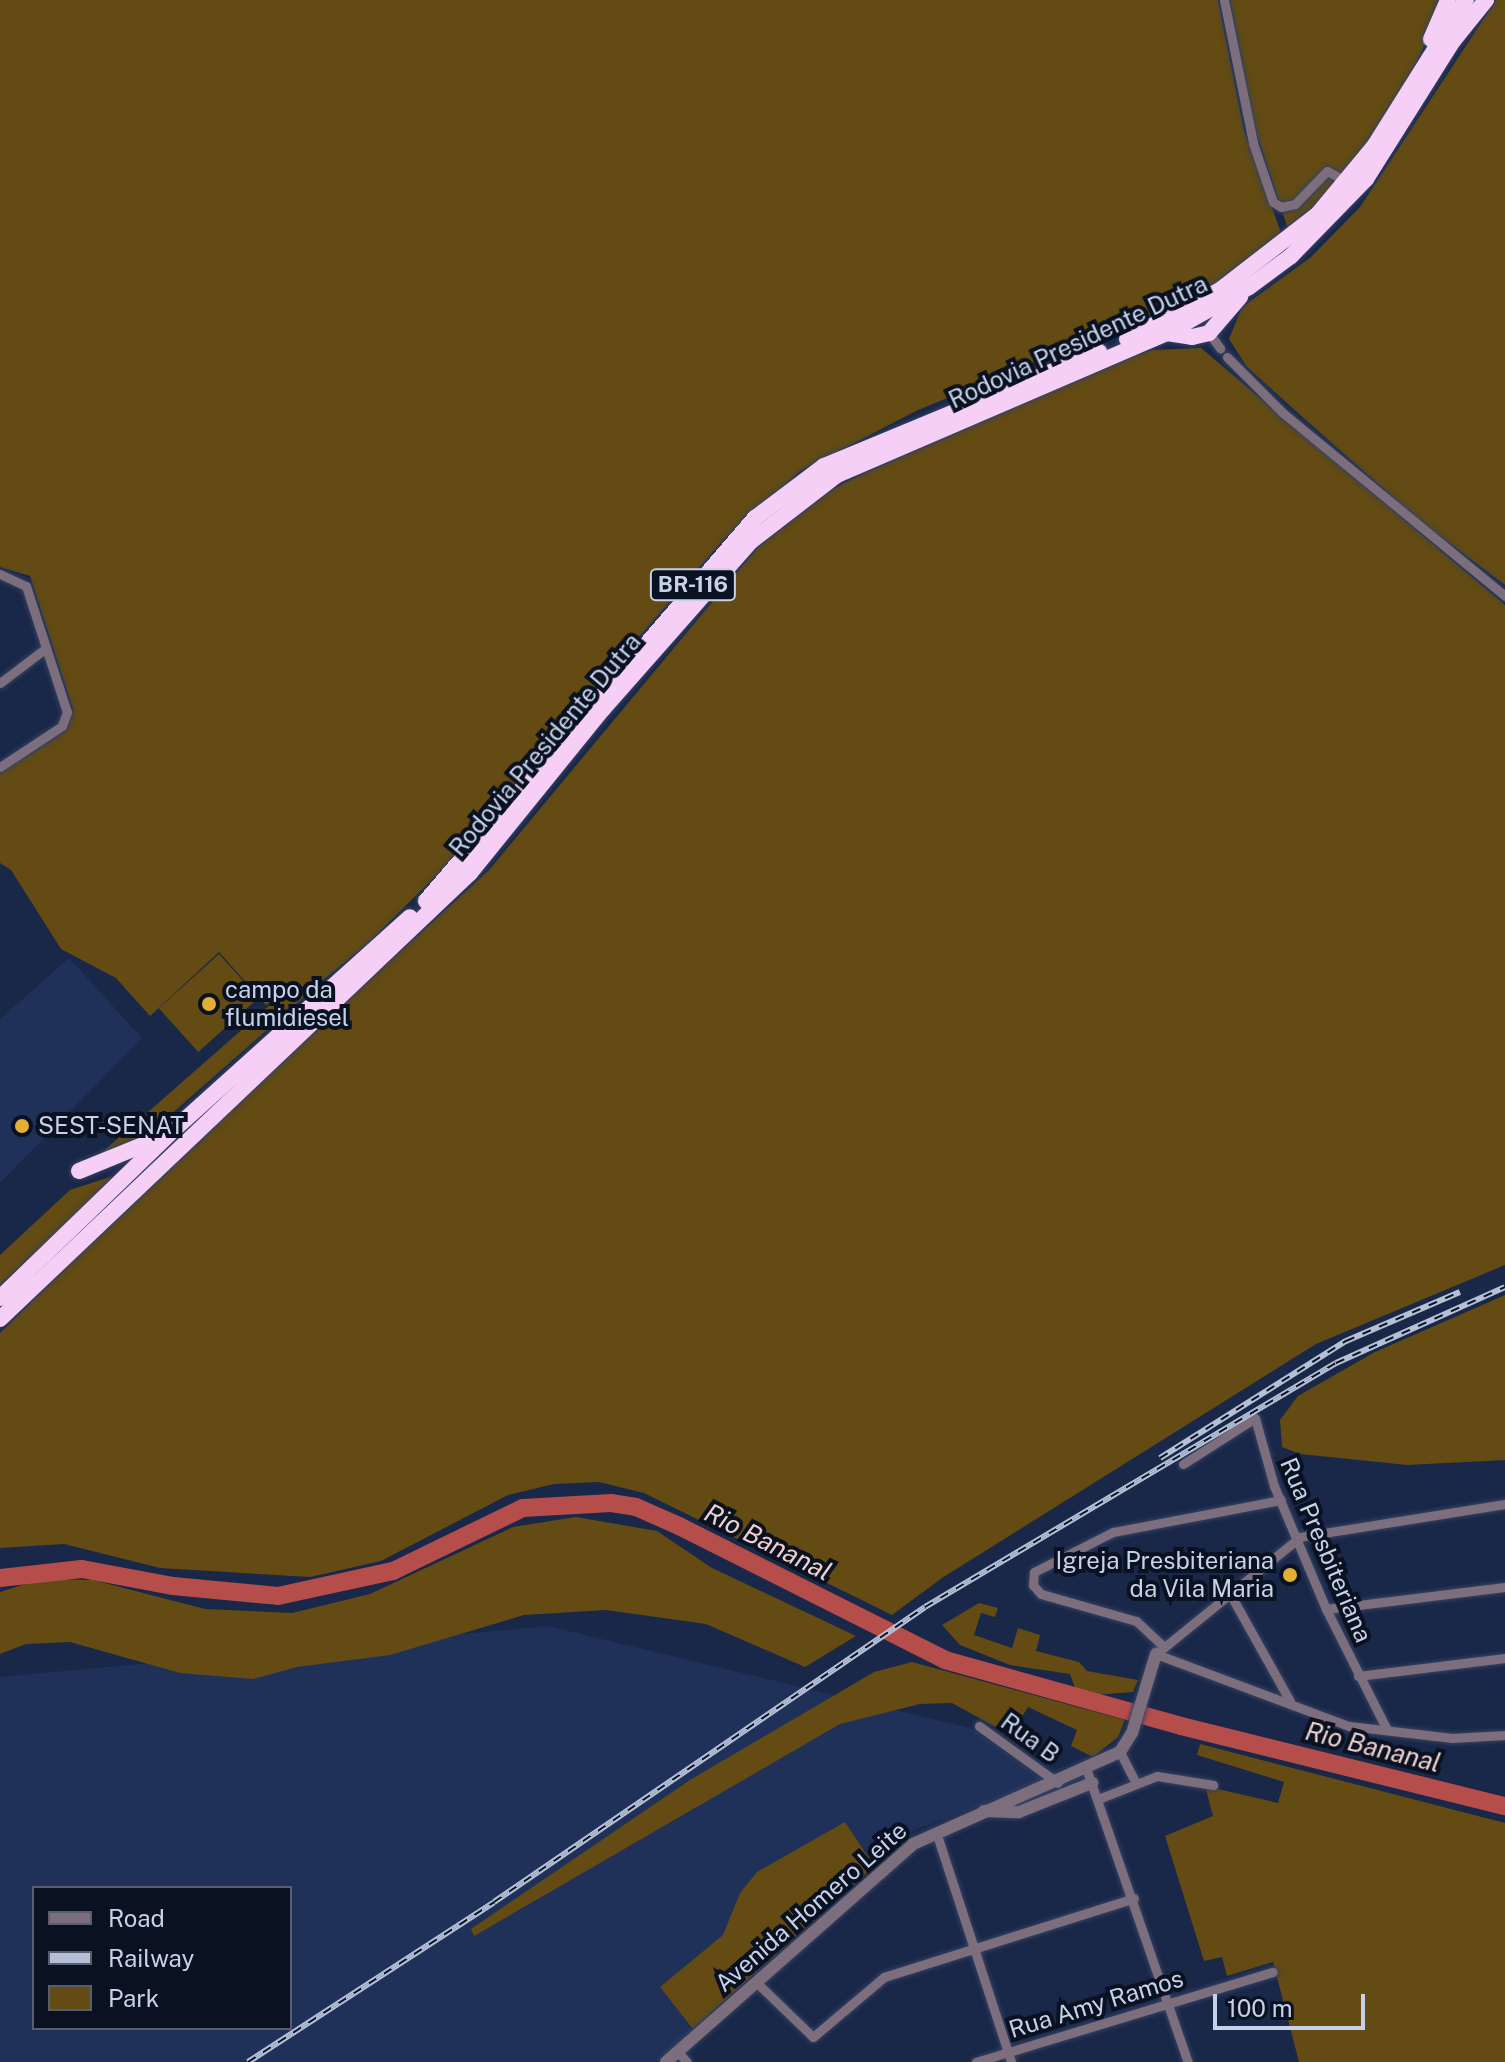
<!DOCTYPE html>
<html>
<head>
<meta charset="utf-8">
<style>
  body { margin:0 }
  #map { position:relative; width:1505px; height:2062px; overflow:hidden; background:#192749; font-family:"Public Sans",sans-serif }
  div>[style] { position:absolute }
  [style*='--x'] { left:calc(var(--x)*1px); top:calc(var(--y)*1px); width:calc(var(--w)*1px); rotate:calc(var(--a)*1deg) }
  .built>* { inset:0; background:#1f3159 }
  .green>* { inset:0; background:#634b13; transform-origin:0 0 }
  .river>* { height:18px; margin:-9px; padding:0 9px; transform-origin:9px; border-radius:9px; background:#b54e4a }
  .roads { filter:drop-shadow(0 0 2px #354262) drop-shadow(0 0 2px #354262) }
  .minor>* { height:9px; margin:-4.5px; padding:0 4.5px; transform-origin:4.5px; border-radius:4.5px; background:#7d6e7e }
  .tertiary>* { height:12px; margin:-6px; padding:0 6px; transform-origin:6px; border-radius:6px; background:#7d6e7e }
  .motorway>* { height:16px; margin:-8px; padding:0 8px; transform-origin:8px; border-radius:8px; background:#f5cff6 }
  .rail>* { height:6px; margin-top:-3px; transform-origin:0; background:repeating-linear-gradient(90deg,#0a1120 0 9px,#b5c0d7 0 18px); box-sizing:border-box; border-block:2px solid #b5c0d7 }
  .dots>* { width:22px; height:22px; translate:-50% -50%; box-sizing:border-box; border:4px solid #0a1120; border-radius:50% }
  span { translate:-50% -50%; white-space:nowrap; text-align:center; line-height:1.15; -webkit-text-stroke:8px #0a1120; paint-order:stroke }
  .shield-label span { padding:2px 6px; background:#0a1120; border:2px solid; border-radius:6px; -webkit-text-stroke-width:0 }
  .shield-label { font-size:22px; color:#c7d2e8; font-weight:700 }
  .street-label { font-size:24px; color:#c7d2e8 }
  .poi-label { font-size:24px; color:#c7d2e8 }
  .left { translate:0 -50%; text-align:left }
  .right { translate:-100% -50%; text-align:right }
  .water-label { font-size:26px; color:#eed1ce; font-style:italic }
  .legend { position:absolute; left:32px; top:1886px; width:260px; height:144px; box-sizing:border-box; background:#0a1120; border:2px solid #565e70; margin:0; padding:10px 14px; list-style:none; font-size:24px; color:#c7d2e8 }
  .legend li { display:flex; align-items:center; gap:16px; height:40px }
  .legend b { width:40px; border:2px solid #565e70 }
  .scale { position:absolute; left:1213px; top:1994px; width:152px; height:36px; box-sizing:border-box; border:4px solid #c7d2e8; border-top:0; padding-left:10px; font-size:24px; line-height:28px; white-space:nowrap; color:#c7d2e8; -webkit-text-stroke:6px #0a1120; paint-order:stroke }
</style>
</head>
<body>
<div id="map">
  <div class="built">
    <div style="clip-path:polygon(69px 958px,142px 1038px,0 1183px,0 1019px)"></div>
    <div style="clip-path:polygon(evenodd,548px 1626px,970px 1728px,1045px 1781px,915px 1830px,656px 2062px,0 2062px,0 1677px,548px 1626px,34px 1888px,290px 1888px,290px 2028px,34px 2028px,34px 1888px)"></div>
  </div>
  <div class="green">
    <div style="clip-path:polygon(0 0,1218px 0,1244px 131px,1283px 238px,1239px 272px,1191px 297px,916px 411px,800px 471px,724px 539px,559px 729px,473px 839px,366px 945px,324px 979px,281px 994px,266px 1005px,219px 952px,150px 1016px,116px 978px,61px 949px,11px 870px,0 863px,0 773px,66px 731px,73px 709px,30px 576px,0 567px)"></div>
    <div style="clip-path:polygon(1230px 0,1444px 0,1412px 73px,1368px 144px,1319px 206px,1289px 232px,1255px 129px)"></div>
    <div style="clip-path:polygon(1496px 0,1505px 0,1505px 585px,1420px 521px,1299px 414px,1247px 367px,1229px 339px,1242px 307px,1311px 257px,1360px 207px)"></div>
    <div style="clip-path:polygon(1201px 348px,1505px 605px,1505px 1265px,1316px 1344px,942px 1578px,892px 1615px,644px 1493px,599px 1482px,554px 1484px,508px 1495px,381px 1561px,310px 1577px,160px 1568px,64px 1544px,0 1548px,0 1333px,192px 1143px,489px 870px,758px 547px,829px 491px,864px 473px,1128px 358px,1152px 350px)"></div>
    <div style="left:219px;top:954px;width:59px;height:81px;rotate:48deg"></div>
    <div style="clip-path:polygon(320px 983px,143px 1139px,98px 1156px,279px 997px)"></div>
    <div style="clip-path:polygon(113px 1176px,74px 1216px,0 1285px,0 1255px,70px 1190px)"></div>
    <div style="clip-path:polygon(1505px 1295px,1505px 1460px,1407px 1465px,1300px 1454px,1282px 1447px,1280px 1420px,1298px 1396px,1375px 1352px)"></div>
    <div style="clip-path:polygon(576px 1517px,657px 1531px,712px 1568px,856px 1636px,805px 1667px,706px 1624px,606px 1610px,524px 1615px,390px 1655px,297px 1667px,253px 1679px,180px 1673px,70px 1642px,26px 1644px,0 1654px,0 1592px,41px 1579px,93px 1580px,205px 1609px,292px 1613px,370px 1594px,513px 1527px)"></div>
    <div style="clip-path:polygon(979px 1603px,998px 1608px,995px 1617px,981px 1613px,974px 1635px,1012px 1648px,1018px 1628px,1040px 1635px,1036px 1651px,1079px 1662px,1087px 1671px,1138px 1680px,1133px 1692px,1078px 1696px,1070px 1674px,1010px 1665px,960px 1645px,942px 1625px)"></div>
    <div style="clip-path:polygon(912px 1662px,1125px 1720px,1118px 1737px,1093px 1757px,1071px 1746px,1077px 1730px,1028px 1707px,1023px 1715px,1013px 1711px,1001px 1730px,952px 1703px,920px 1704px,840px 1724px,474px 1936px,471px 1929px,690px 1780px,874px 1672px)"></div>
    <div style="clip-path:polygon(1200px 1744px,1505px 1823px,1505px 2062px,1299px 2062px,1273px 1962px,1227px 1976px,1222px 1957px,1204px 1961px,1165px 1836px,1213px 1816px,1205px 1786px,1278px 1803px,1284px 1782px,1197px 1755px)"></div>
    <div style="clip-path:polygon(845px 1822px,874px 1866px,693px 2029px,660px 1987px,723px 1935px,740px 1893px,757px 1872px)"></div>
  </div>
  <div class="river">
    <div style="--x:0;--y:1578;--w:82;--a:-6.3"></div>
    <div style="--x:82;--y:1569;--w:93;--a:10.6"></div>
    <div style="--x:173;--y:1586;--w:105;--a:5.4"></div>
    <div style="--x:278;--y:1596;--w:118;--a:-12.3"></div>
    <div style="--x:393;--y:1571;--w:144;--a:-25.9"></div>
    <div style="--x:523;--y:1508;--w:88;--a:-3.3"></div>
    <div style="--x:611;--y:1503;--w:25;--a:9"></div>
    <div style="--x:636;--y:1507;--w:47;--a:23.8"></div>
    <div style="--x:679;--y:1526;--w:298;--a:26.7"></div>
    <div style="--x:945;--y:1660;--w:245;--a:15.6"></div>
    <div style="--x:1181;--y:1726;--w:334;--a:13.9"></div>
  </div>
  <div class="roads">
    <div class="minor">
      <div style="--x:1224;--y:0;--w:146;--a:78.5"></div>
      <div style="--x:1253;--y:143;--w:62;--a:71.3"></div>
      <div style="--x:1273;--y:202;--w:9;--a:32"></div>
      <div style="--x:1281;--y:207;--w:14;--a:-12"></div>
      <div style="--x:1295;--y:204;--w:46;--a:-45.9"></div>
      <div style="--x:1327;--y:171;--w:21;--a:28"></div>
      <div style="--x:1209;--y:333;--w:19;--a:54"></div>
      <div style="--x:1227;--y:357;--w:79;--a:45"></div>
      <div style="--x:1283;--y:413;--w:288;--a:39.5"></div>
      <div style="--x:0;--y:574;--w:29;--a:25"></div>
      <div style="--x:26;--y:586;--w:133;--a:72"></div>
      <div style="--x:67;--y:712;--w:15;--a:110"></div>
      <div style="--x:62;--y:726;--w:74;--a:146.5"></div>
      <div style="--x:0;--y:683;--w:58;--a:-37.3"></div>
      <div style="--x:1183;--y:1464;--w:85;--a:-32.6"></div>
      <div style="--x:1255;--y:1418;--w:71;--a:74.4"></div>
      <div style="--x:1274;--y:1486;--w:134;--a:67.1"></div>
      <div style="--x:1326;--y:1609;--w:133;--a:63.2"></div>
      <div style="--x:1505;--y:1504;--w:208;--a:170.9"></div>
      <div style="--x:1300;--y:1537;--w:186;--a:140.9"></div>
      <div style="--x:1156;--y:1654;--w:206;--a:20.5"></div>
      <div style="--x:1349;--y:1726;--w:104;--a:6.6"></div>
      <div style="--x:1452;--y:1738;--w:53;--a:-3.2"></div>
      <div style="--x:1229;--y:1592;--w:125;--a:60.8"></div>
      <div style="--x:1326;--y:1609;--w:180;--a:-7"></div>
      <div style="--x:1163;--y:1646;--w:37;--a:-137"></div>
      <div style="--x:1136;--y:1621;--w:99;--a:-164.1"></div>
      <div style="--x:1041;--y:1594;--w:12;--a:-132"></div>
      <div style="--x:1033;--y:1585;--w:13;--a:-86"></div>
      <div style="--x:1034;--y:1572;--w:89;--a:-26.9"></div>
      <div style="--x:1113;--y:1532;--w:171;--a:-10.8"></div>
      <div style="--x:1358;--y:1676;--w:148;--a:-7"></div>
      <div style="--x:979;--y:1726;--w:97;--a:35.8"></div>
      <div style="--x:1120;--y:1752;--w:33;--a:63"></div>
      <div style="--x:1087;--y:1771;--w:308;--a:70.9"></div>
      <div style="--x:1098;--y:1799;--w:63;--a:-21.3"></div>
      <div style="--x:1157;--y:1776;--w:57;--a:9.1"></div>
      <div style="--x:936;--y:1832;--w:242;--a:71.9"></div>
      <div style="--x:756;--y:1982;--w:79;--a:44"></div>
      <div style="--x:813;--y:2037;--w:93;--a:-40.2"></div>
      <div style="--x:884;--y:1977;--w:262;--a:-17.5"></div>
      <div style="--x:678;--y:2052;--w:13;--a:48"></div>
      <div style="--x:976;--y:2062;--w:310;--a:-16.9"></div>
    </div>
    <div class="tertiary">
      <div style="--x:984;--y:1811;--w:35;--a:2"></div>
      <div style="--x:1019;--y:1812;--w:79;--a:-21.7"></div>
      <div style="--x:666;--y:2062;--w:329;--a:-41.4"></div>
      <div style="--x:913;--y:1844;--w:227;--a:-24"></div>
      <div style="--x:1120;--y:1752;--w:22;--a:-58"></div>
      <div style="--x:1132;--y:1733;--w:83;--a:-73.1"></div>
    </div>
    <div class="motorway">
      <div style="--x:1431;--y:39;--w:43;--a:-66.4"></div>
      <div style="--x:1167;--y:333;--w:25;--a:9"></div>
      <div style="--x:1192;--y:337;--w:17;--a:-13"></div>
      <div style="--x:1209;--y:333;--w:48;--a:-49.3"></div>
      <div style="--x:1127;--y:339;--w:105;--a:-27.8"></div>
      <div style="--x:1220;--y:290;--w:124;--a:-37.8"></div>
      <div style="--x:1318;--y:214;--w:89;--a:-50.4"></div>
      <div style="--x:1375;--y:145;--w:171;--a:-57.9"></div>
      <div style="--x:426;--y:901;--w:505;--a:-49.34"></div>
      <div style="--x:755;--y:518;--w:86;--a:-37"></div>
      <div style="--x:824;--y:466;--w:298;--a:-22.5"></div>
      <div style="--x:79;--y:1171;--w:87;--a:-22.2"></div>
      <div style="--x:0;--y:1298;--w:235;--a:-44.1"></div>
      <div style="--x:169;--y:1134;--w:324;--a:-42"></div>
      <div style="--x:0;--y:1319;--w:648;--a:-43.5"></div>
      <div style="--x:470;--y:873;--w:211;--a:-51"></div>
      <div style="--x:603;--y:709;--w:222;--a:-48.6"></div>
      <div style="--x:750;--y:542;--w:110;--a:-37.6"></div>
      <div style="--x:837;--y:475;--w:359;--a:-23.3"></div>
      <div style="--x:1167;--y:333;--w:94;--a:-29.3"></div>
      <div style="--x:1249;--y:287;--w:52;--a:-36.4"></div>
      <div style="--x:1291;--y:256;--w:107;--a:-45.8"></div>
      <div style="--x:1366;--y:179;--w:163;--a:-57.8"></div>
      <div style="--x:1453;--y:41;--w:53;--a:-51.2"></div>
    </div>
  </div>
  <div class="rail">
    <div style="--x:1160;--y:1458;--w:220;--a:-32.2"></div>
    <div style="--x:1346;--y:1341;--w:124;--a:-23.3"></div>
    <div style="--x:248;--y:2062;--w:293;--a:-33"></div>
    <div style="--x:494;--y:1902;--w:522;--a:-34.39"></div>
    <div style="--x:925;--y:1607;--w:478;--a:-30.7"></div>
    <div style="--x:1336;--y:1363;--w:185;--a:-24.2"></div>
  </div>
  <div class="dots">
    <div style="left:209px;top:1004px;background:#e1af34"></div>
    <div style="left:22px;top:1126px;background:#e1af34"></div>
    <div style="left:1290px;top:1575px;background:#e1af34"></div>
  </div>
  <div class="shield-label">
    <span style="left:693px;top:585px">BR-116</span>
  </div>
  <div class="street-label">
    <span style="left:1078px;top:342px;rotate:-25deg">Rodovia Presidente Dutra</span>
    <span style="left:545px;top:745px;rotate:-50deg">Rodovia Presidente Dutra</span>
    <span style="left:1326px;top:1550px;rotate:67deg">Rua Presbiteriana</span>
    <span style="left:1030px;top:1738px;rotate:36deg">Rua B</span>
    <span style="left:811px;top:1907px;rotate:-41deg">Avenida Homero Leite</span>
    <span style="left:1096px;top:2004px;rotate:-17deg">Rua Amy Ramos</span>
  </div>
  <div class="poi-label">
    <span class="left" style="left:225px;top:1004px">campo da<br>flumidiesel</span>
    <span class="left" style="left:38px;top:1126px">SEST-SENAT</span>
    <span class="right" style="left:1274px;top:1575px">Igreja Presbiteriana<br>da Vila Maria</span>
  </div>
  <div class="water-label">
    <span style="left:768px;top:1542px;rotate:27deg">Rio Bananal</span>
    <span style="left:1373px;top:1747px;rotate:14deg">Rio Bananal</span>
  </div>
  <ul class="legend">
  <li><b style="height:10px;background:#7d6e7e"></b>Road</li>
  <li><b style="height:10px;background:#b5c0d7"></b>Railway</li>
  <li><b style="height:22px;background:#634b13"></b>Park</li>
  </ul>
  <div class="scale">100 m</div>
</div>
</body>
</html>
